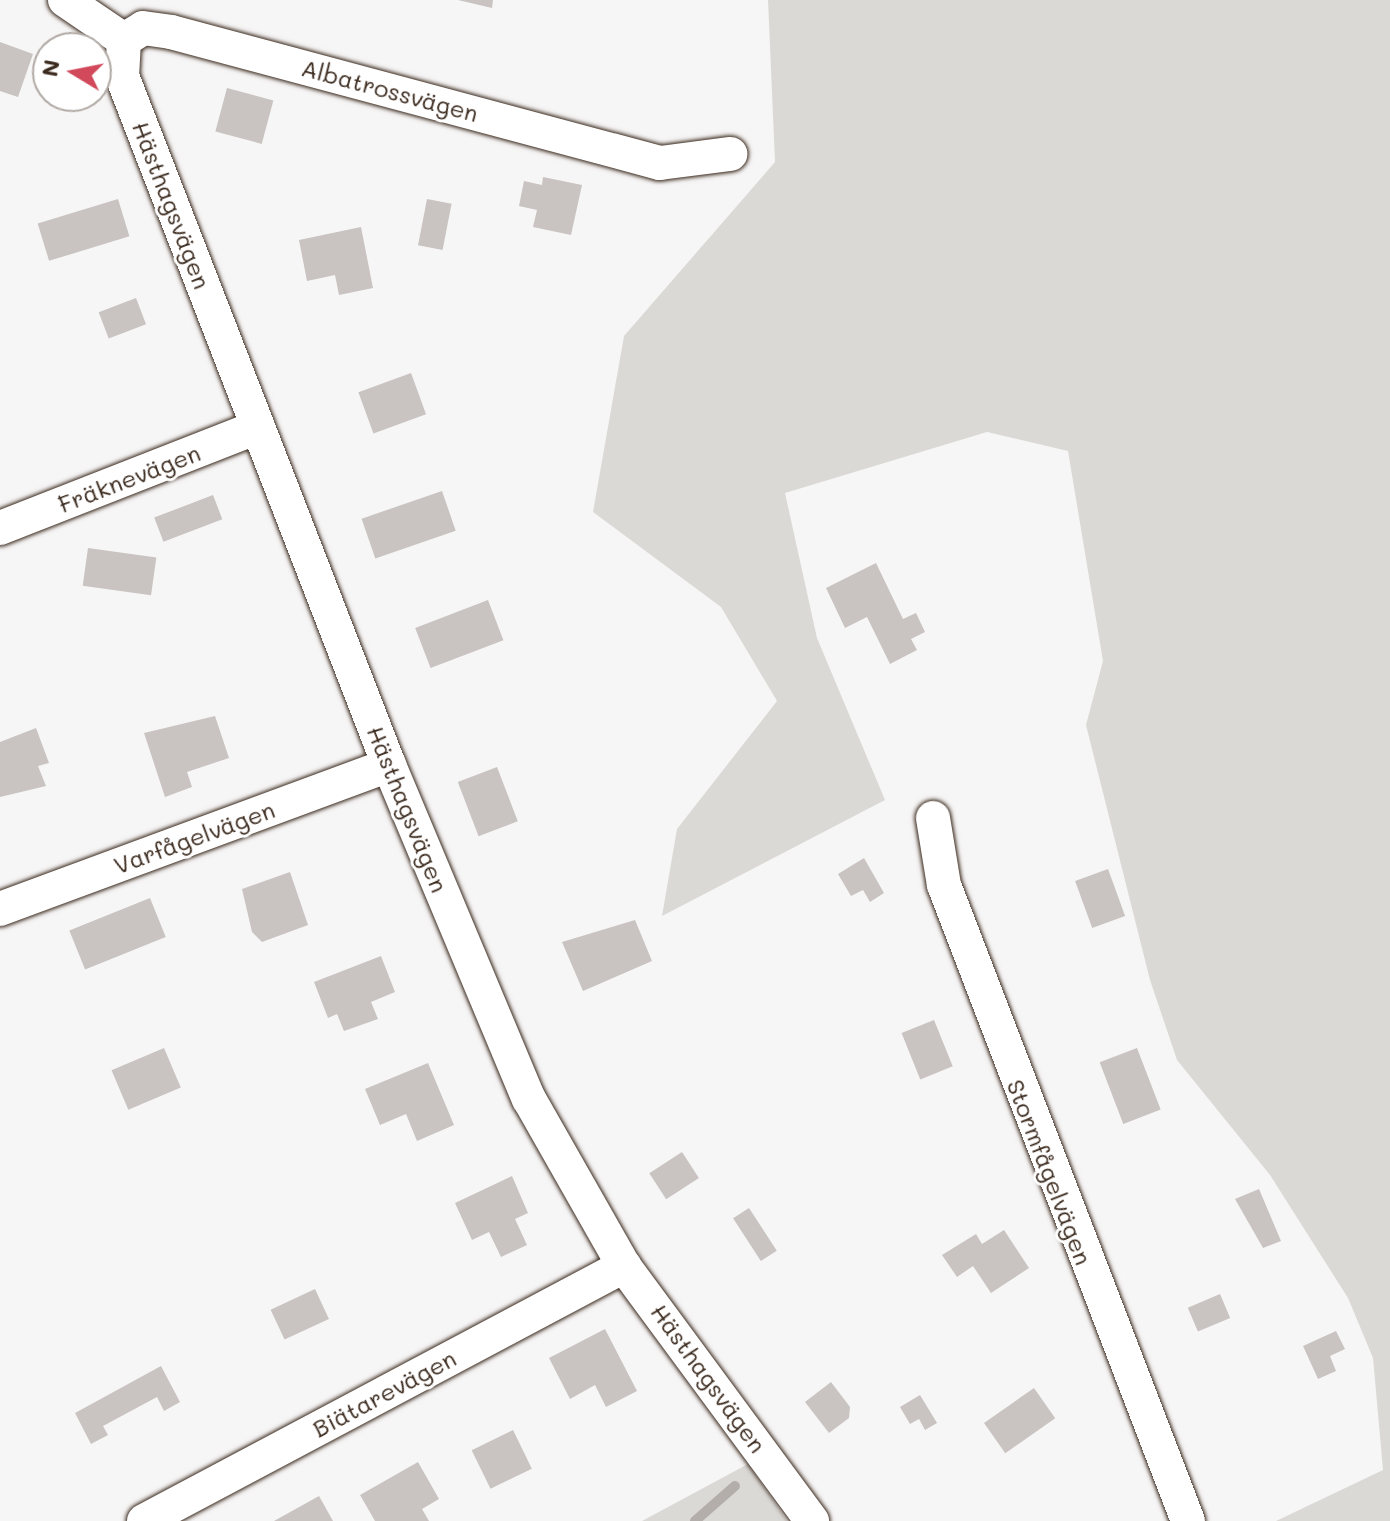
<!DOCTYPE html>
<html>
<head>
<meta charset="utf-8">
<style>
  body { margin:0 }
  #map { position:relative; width:1390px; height:1521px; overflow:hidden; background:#f7f6f6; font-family:Mali,sans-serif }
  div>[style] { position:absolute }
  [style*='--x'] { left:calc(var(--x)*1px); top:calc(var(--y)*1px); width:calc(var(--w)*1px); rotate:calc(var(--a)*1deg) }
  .green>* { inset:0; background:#dbd9d6 }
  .stream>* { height:10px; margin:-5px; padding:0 5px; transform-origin:5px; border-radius:5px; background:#b4aeaa }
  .building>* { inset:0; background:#c9c3c1; transform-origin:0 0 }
  .roads { filter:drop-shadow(0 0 2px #3b2a1e) drop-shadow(0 0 2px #3b2a1e) }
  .minor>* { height:34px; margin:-17px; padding:0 17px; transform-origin:17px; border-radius:17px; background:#fff }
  span { translate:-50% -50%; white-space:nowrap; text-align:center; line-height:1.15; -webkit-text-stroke:6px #fff; paint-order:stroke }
  .street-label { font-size:24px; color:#3b2a1e }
  .north { position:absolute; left:32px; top:32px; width:80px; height:80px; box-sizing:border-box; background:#fff; border:2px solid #b1aaa5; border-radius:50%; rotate:280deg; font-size:22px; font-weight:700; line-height:32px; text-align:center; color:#3b2a1e }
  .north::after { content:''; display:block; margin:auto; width:28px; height:36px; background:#d1495b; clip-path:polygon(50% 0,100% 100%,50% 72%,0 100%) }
</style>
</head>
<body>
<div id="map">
  <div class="green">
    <div style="clip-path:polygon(768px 0,1390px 0,1390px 1521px,1276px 1521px,1383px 1470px,1373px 1358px,1348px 1298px,1270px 1175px,1177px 1060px,1150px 980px,1086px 725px,1103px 661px,1068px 451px,987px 432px,785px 493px,817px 638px,885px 800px,662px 916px,677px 829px,777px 701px,721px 607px,593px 512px,624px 336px,775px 162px)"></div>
    <div style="clip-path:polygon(748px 1464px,787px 1521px,642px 1521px)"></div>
  </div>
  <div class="stream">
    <div style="--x:695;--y:1521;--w:53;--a:-41.2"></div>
  </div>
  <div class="building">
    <div style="clip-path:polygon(458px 0,493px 0,492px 8px)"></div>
    <div style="clip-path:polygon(0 42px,33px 54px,18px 97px,0 91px)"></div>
    <div style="left:227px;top:88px;width:48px;height:45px;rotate:15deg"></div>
    <div style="clip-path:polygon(543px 177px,582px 185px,571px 235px,533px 227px,537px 210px,519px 206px,524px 181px,542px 185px)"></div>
    <div style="left:118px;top:199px;width:39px;height:84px;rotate:73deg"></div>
    <div style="left:427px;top:199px;width:25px;height:47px;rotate:11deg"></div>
    <div style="clip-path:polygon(361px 227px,373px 288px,339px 295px,335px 275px,307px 281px,299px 240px)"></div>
    <div style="left:136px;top:298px;width:28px;height:40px;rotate:69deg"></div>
    <div style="left:411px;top:373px;width:44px;height:56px;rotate:70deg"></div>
    <div style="left:442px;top:491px;width:42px;height:85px;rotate:71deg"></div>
    <div style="left:213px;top:495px;width:26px;height:63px;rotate:69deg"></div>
    <div style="left:88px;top:548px;width:69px;height:38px;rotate:8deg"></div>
    <div style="clip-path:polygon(876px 563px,903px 619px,916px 613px,925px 632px,911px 639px,917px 650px,890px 664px,867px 617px,845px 628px,826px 588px)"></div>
    <div style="left:488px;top:600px;width:43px;height:78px;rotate:69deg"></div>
    <div style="clip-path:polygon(215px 716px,229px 758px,187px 772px,192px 787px,165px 797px,144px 733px)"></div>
    <div style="clip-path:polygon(36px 728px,49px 763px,38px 766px,46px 786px,0 797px,0 742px)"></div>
    <div style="left:497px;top:767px;width:58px;height:42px;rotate:69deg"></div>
    <div style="clip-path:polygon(864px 858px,884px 893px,870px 902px,863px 890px,851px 896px,838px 874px)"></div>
    <div style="left:1108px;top:869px;width:50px;height:35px;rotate:70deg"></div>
    <div style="clip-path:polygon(290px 872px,308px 925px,262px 942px,252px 932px,242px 889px)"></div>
    <div style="left:150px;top:898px;width:42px;height:87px;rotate:68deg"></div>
    <div style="clip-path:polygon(635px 920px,652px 961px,583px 991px,562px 942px)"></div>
    <div style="clip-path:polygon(381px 956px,395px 992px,371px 1002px,378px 1019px,344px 1031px,337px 1014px,328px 1018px,314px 982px)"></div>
    <div style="left:934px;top:1020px;width:50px;height:35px;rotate:68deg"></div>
    <div style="left:164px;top:1048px;width:43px;height:57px;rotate:67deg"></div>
    <div style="left:1137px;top:1048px;width:66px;height:40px;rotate:69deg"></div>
    <div style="clip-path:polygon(428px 1063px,454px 1125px,417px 1141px,406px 1114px,380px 1125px,365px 1089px)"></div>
    <div style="left:682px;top:1152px;width:31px;height:39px;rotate:57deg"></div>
    <div style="clip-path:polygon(512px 1176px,528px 1213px,515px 1219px,527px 1245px,501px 1257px,489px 1232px,472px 1240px,455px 1203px)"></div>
    <div style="clip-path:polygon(1259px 1189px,1281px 1241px,1263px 1248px,1235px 1199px)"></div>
    <div style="left:749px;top:1208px;width:51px;height:19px;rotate:57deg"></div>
    <div style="clip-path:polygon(1004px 1230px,1029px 1268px,991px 1293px,973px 1266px,957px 1277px,942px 1255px,976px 1234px,982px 1244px)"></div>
    <div style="left:315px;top:1289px;width:33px;height:49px;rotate:65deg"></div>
    <div style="left:1220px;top:1294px;width:26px;height:35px;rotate:67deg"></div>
    <div style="clip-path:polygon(605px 1329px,637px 1391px,606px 1407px,595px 1385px,570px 1399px,549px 1358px)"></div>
    <div style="clip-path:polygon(1336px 1331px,1345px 1349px,1330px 1356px,1336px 1371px,1318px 1379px,1303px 1346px)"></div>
    <div style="clip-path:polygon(161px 1366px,180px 1402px,164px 1411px,157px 1397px,103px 1426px,108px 1435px,91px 1444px,75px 1413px)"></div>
    <div style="clip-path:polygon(831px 1382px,850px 1407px,849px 1418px,829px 1433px,805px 1402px)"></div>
    <div style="left:1034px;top:1388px;width:37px;height:61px;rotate:55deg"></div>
    <div style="clip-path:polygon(920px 1395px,937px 1423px,925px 1430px,919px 1419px,910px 1424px,900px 1407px)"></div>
    <div style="left:513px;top:1430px;width:43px;height:46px;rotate:64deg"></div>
    <div style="clip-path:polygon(418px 1462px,439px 1499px,422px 1509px,429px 1521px,375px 1521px,360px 1495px)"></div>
    <div style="clip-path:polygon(319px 1496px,333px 1521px,274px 1521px)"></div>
  </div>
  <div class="roads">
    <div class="minor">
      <div style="--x:65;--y:0;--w:71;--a:34.1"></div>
      <div style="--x:124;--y:40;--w:22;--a:-32"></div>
      <div style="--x:143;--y:28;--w:28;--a:8"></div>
      <div style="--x:171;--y:32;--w:506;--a:15"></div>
      <div style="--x:660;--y:163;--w:71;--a:-7.3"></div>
      <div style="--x:124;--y:40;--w:36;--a:93"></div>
      <div style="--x:122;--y:76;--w:739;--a:68.82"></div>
      <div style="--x:389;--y:765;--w:362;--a:67.3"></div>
      <div style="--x:529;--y:1099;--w:192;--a:60.4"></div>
      <div style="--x:624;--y:1266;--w:317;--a:53.6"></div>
      <div style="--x:0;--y:528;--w:277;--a:-21.4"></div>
      <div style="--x:933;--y:818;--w:68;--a:80.7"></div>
      <div style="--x:944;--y:885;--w:681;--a:69.01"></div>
      <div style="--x:0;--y:909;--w:415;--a:-20.3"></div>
      <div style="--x:144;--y:1521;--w:544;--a:-27.98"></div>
    </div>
  </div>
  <div class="street-label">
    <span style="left:390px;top:90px;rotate:15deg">Albatrossvägen</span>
    <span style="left:172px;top:205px;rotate:69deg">Hästhagsvägen</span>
    <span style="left:129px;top:478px;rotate:-21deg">Fräknevägen</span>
    <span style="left:408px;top:809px;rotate:68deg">Hästhagsvägen</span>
    <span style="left:194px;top:837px;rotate:-20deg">Varfågelvägen</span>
    <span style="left:1050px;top:1172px;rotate:69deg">Stormfågelvägen</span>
    <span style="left:709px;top:1378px;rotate:54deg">Hästhagsvägen</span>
    <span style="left:384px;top:1393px;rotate:-28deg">Biätarevägen</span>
  </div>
  <div class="north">N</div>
</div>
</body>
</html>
